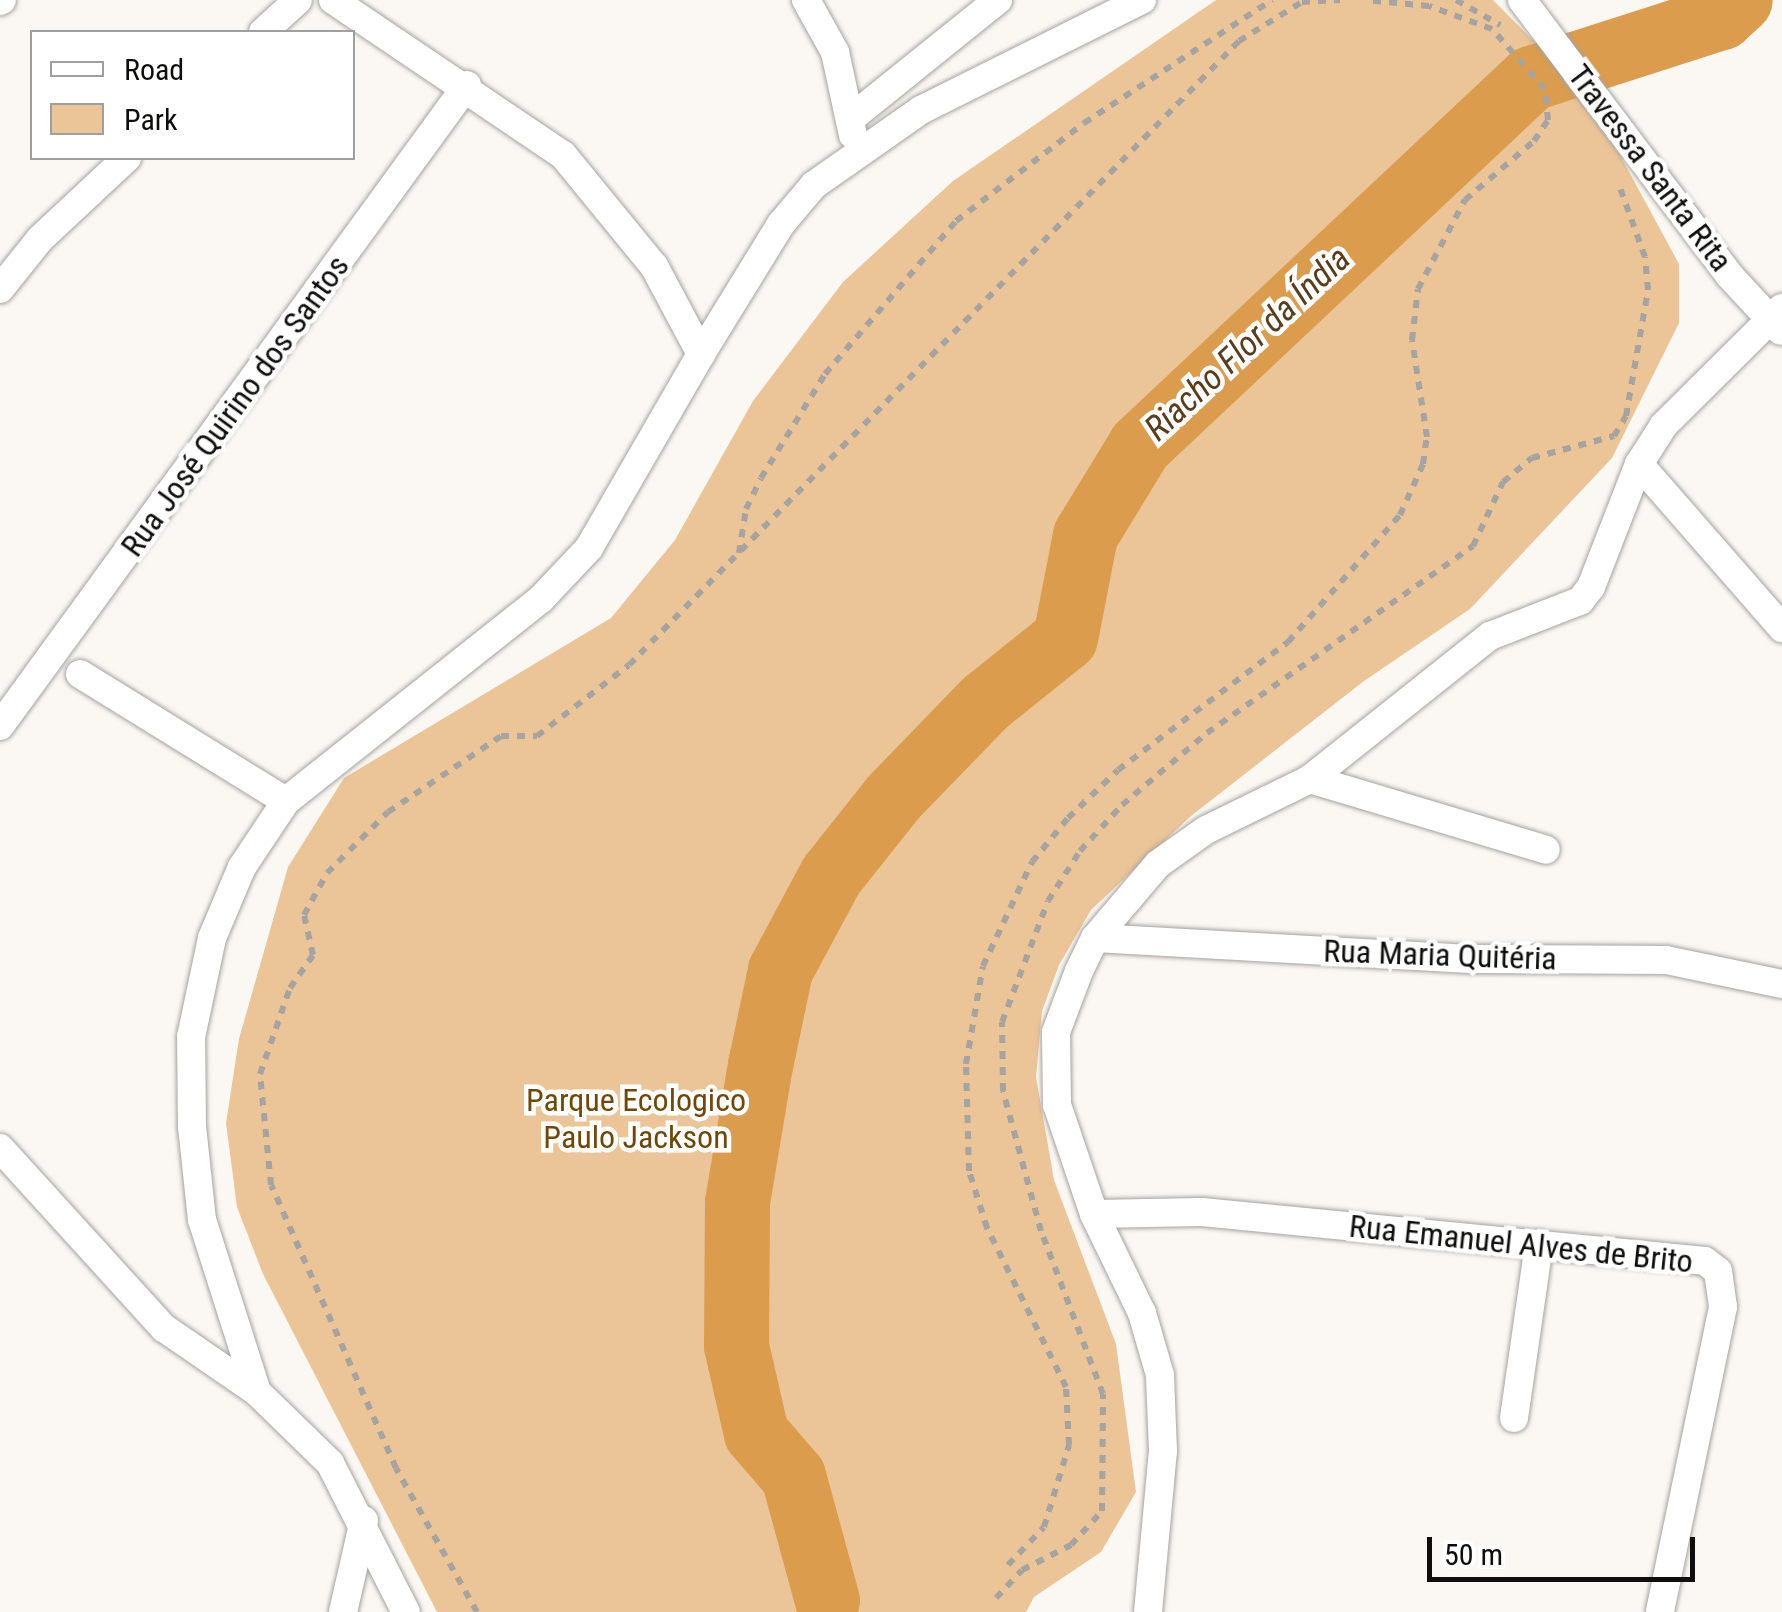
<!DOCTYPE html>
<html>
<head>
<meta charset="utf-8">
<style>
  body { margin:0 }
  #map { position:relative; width:1782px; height:1612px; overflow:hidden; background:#fbf7f3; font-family:"Roboto Condensed",sans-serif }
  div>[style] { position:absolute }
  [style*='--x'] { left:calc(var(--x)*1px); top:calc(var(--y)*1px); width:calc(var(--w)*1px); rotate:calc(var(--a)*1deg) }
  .green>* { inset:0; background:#ebc498 }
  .river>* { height:65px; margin:-32.5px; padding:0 32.5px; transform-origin:32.5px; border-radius:32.5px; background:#db9c4d }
  .path>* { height:6px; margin-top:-3px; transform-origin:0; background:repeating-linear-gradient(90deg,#a6a3a0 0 8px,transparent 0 16px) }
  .roads { filter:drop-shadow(0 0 2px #a6a39f) drop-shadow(0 0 2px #a6a39f) }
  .street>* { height:28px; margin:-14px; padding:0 14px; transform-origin:14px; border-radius:14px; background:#fff }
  span { translate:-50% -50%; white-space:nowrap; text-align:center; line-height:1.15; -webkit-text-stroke:9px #fff; paint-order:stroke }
  .street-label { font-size:32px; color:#0f0e0d }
  .park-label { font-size:32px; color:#714708 }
  .water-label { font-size:35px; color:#593e1d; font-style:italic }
  .legend { position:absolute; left:30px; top:30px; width:325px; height:130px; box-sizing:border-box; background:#fff; border:2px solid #9f9f9e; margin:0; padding:12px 18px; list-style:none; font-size:30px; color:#0f0e0d }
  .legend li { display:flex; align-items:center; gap:20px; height:50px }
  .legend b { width:50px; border:2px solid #9f9f9e }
  .scale { position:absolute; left:1427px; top:1537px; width:268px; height:45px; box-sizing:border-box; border:5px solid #0f0e0d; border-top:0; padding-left:12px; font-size:30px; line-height:35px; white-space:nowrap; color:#0f0e0d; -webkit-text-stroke:8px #fff; paint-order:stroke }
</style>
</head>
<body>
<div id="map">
  <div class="green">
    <div style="clip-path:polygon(1216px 0,1493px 0,1588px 96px,1679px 264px,1679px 323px,1612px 458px,1470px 609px,1364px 681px,1191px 816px,1091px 910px,1059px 965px,1042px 1011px,1036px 1077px,1054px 1180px,1116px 1344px,1136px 1492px,1101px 1552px,1034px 1597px,1026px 1612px,437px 1612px,263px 1274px,237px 1207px,226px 1123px,239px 1039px,288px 867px,344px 778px,611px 618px,675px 540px,753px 401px,843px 282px,953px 181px)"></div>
  </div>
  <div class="river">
    <div style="--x:827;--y:1600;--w:129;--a:-105.3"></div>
    <div style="--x:793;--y:1476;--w:57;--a:-130.7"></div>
    <div style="--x:756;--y:1433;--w:89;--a:-102.9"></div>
    <div style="--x:736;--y:1346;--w:144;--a:-89.6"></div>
    <div style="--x:737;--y:1202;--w:139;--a:-80.5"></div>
    <div style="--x:760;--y:1065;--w:97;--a:-78.1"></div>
    <div style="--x:780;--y:970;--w:108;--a:-61.8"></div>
    <div style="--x:831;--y:875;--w:100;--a:-51.5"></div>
    <div style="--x:893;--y:797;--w:132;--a:-45.9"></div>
    <div style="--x:985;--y:702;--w:102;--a:-38.7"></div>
    <div style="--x:1065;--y:638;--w:105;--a:-79"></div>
    <div style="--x:1085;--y:535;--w:105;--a:-58.6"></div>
    <div style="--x:1140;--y:445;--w:536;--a:-43.19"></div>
    <div style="--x:1531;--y:78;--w:200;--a:-17.8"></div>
    <div style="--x:1721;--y:17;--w:25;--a:-42"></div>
  </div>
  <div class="path">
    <div style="--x:1456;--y:0;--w:51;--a:29.6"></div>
    <div style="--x:739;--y:553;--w:45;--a:-81"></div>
    <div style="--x:746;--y:509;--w:34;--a:-64"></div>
    <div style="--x:761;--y:478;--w:122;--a:-58.4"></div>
    <div style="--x:825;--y:374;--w:201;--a:-49.4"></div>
    <div style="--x:956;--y:221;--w:161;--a:-37.4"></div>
    <div style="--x:1084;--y:123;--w:225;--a:-33.2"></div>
    <div style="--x:1008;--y:1565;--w:52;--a:-46.5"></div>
    <div style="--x:1044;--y:1527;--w:86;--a:-73"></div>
    <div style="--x:1069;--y:1445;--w:58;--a:-93"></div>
    <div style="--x:1066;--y:1387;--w:178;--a:-116.4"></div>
    <div style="--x:987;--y:1228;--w:60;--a:-107.5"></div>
    <div style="--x:969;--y:1171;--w:107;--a:-91.6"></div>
    <div style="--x:966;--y:1064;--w:99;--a:-80.2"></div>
    <div style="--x:983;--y:966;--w:115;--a:-64.8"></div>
    <div style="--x:1032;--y:862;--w:57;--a:-50.7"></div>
    <div style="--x:1068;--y:818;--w:69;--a:-43.8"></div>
    <div style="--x:1118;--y:770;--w:213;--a:-37"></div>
    <div style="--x:1288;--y:642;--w:169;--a:-48.6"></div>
    <div style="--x:1400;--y:515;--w:56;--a:-65.7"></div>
    <div style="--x:1423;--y:464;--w:27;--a:-82"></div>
    <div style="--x:1427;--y:437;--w:98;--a:-98.8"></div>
    <div style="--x:1412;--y:340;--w:51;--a:-83.3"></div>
    <div style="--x:1418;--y:289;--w:101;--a:-62.2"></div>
    <div style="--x:1465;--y:200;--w:91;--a:-40.5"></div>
    <div style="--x:1534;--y:141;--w:25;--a:-56"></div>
    <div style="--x:1548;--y:120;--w:31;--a:-96"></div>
    <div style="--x:1545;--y:89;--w:80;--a:-131.5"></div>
    <div style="--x:1492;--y:29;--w:67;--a:-159.9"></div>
    <div style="--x:1429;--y:6;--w:64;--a:-174.6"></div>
    <div style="--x:996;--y:1598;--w:38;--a:-47"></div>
    <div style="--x:1022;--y:1570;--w:55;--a:-27"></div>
    <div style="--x:1071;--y:1545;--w:46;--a:-47.6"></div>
    <div style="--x:1102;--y:1511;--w:117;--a:-89.5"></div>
    <div style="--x:1103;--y:1394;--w:174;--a:-110.8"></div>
    <div style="--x:1041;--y:1231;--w:145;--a:-105.2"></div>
    <div style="--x:1003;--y:1091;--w:69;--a:-90.8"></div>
    <div style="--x:1002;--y:1022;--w:129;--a:-69.2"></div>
    <div style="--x:1048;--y:901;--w:59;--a:-57.4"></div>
    <div style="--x:1080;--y:851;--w:62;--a:-47.6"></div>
    <div style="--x:1122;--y:805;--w:111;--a:-40.3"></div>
    <div style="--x:1207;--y:733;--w:325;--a:-35.1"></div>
    <div style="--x:1473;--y:546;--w:71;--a:-64.9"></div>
    <div style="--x:1503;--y:482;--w:38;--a:-40"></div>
    <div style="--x:1532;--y:458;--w:85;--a:-15"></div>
    <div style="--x:1614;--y:436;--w:23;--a:-59"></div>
    <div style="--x:1626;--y:416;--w:128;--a:-80.1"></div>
    <div style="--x:1648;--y:290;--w:33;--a:-95"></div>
    <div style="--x:1645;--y:257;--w:77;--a:-109.9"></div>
    <div style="--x:477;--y:1612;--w:165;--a:-119.4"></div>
    <div style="--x:396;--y:1468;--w:309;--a:-113.8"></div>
    <div style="--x:271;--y:1185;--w:112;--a:-95.7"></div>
    <div style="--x:260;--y:1074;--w:91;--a:-70.8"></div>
    <div style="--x:290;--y:988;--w:40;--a:-55.1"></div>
    <div style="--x:313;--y:955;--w:41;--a:-102.7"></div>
    <div style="--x:304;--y:915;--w:48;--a:-61.3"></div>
    <div style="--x:327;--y:873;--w:86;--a:-45"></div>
    <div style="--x:388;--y:812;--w:136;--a:-33.9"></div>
    <div style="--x:501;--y:736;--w:36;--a:0"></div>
    <div style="--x:537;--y:736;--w:116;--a:-37.7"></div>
    <div style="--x:629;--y:665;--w:873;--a:-45.65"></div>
    <div style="--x:1239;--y:41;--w:74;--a:-31.8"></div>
    <div style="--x:1302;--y:2;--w:38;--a:-3"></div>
  </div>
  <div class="roads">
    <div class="street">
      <div style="--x:333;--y:0;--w:277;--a:34"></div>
      <div style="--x:563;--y:155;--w:144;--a:50.7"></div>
      <div style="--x:654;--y:266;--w:100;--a:61.9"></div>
      <div style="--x:806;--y:0;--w:60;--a:60.9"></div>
      <div style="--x:835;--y:52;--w:85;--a:77.8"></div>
      <div style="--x:1522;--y:0;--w:344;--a:53"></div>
      <div style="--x:1729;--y:275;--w:76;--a:47.1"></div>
      <div style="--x:0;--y:1;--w:2;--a:-27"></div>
      <div style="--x:263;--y:32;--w:47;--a:-42.4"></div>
      <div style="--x:850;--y:119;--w:190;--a:-38.8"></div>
      <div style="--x:0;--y:289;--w:64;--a:-51.3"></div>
      <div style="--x:40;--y:239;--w:119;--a:-43"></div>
      <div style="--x:1639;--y:464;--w:218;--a:48.9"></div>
      <div style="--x:80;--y:674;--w:242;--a:31.7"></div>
      <div style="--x:0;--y:726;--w:793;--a:-53.92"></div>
      <div style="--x:1310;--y:779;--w:246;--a:16.7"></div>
      <div style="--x:1095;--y:938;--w:380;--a:3.2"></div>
      <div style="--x:1474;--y:959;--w:192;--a:0.3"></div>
      <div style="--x:1666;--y:960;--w:118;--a:11.7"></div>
      <div style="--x:0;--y:1148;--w:244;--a:47.7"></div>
      <div style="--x:164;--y:1328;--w:113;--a:34.5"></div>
      <div style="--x:257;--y:1392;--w:102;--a:44.2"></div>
      <div style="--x:330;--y:1463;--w:167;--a:63"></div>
      <div style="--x:1094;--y:1214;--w:108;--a:-1.1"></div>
      <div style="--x:1202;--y:1212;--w:505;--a:5.56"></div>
      <div style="--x:1705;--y:1261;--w:16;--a:38"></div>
      <div style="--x:1718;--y:1271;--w:36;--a:82"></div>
      <div style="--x:1723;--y:1307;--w:311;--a:101.7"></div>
      <div style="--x:257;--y:1392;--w:181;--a:-107.7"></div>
      <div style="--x:202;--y:1220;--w:94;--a:-96.1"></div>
      <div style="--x:192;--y:1127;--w:90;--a:-90.6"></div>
      <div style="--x:191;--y:1037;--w:101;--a:-78"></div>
      <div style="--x:212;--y:938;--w:77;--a:-67.1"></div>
      <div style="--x:242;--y:867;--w:79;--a:-56.3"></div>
      <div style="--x:286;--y:801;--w:325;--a:-38.4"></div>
      <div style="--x:541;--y:599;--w:70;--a:-46.7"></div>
      <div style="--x:589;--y:548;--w:224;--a:-60"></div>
      <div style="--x:701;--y:354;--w:153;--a:-58.4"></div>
      <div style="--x:781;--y:224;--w:51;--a:-49.8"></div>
      <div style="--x:814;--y:185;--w:131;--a:-35"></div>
      <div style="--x:921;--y:110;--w:247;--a:-26.5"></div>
      <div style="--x:1514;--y:1418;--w:176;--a:-81.8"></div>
      <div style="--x:343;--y:1612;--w:94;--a:-77.1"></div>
      <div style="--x:1148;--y:1612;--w:162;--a:-84.7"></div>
      <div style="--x:1163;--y:1451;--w:76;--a:-92.3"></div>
      <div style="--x:1160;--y:1375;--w:65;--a:-106.2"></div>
      <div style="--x:1142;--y:1313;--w:110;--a:-115.9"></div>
      <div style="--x:1094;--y:1214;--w:115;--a:-108.7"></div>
      <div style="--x:1057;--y:1105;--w:73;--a:-90.8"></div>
      <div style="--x:1056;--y:1032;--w:65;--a:-69.3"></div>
      <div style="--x:1079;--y:971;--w:37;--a:-64"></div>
      <div style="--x:1095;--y:938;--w:97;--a:-49.6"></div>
      <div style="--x:1158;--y:864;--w:59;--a:-35.3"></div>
      <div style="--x:1206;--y:830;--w:116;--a:-26.1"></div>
      <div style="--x:1310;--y:779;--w:230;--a:-38.5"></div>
      <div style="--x:1490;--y:636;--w:97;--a:-21.3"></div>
      <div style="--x:1580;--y:601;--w:18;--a:-52"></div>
      <div style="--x:1591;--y:587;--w:132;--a:-68.7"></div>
      <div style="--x:1639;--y:464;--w:46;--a:-57.3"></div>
      <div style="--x:1664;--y:425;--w:166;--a:-44.8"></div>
    </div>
  </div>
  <div class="street-label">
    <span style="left:1650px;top:168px;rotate:53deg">Travessa Santa Rita</span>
    <span style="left:235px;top:406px;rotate:-54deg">Rua José Quirino dos Santos</span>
    <span style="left:1440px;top:955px;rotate:2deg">Rua Maria Quitéria</span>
    <span style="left:1521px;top:1244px;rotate:6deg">Rua Emanuel Alves de Brito</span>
  </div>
  <div class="park-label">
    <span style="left:636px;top:1119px">Parque Ecologico<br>Paulo Jackson</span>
  </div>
  <div class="water-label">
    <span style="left:1248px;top:344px;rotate:-43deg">Riacho Flor da Índia</span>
  </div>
  <ul class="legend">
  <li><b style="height:12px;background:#fff"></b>Road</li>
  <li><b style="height:28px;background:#ebc498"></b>Park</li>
  </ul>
  <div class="scale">50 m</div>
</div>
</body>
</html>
